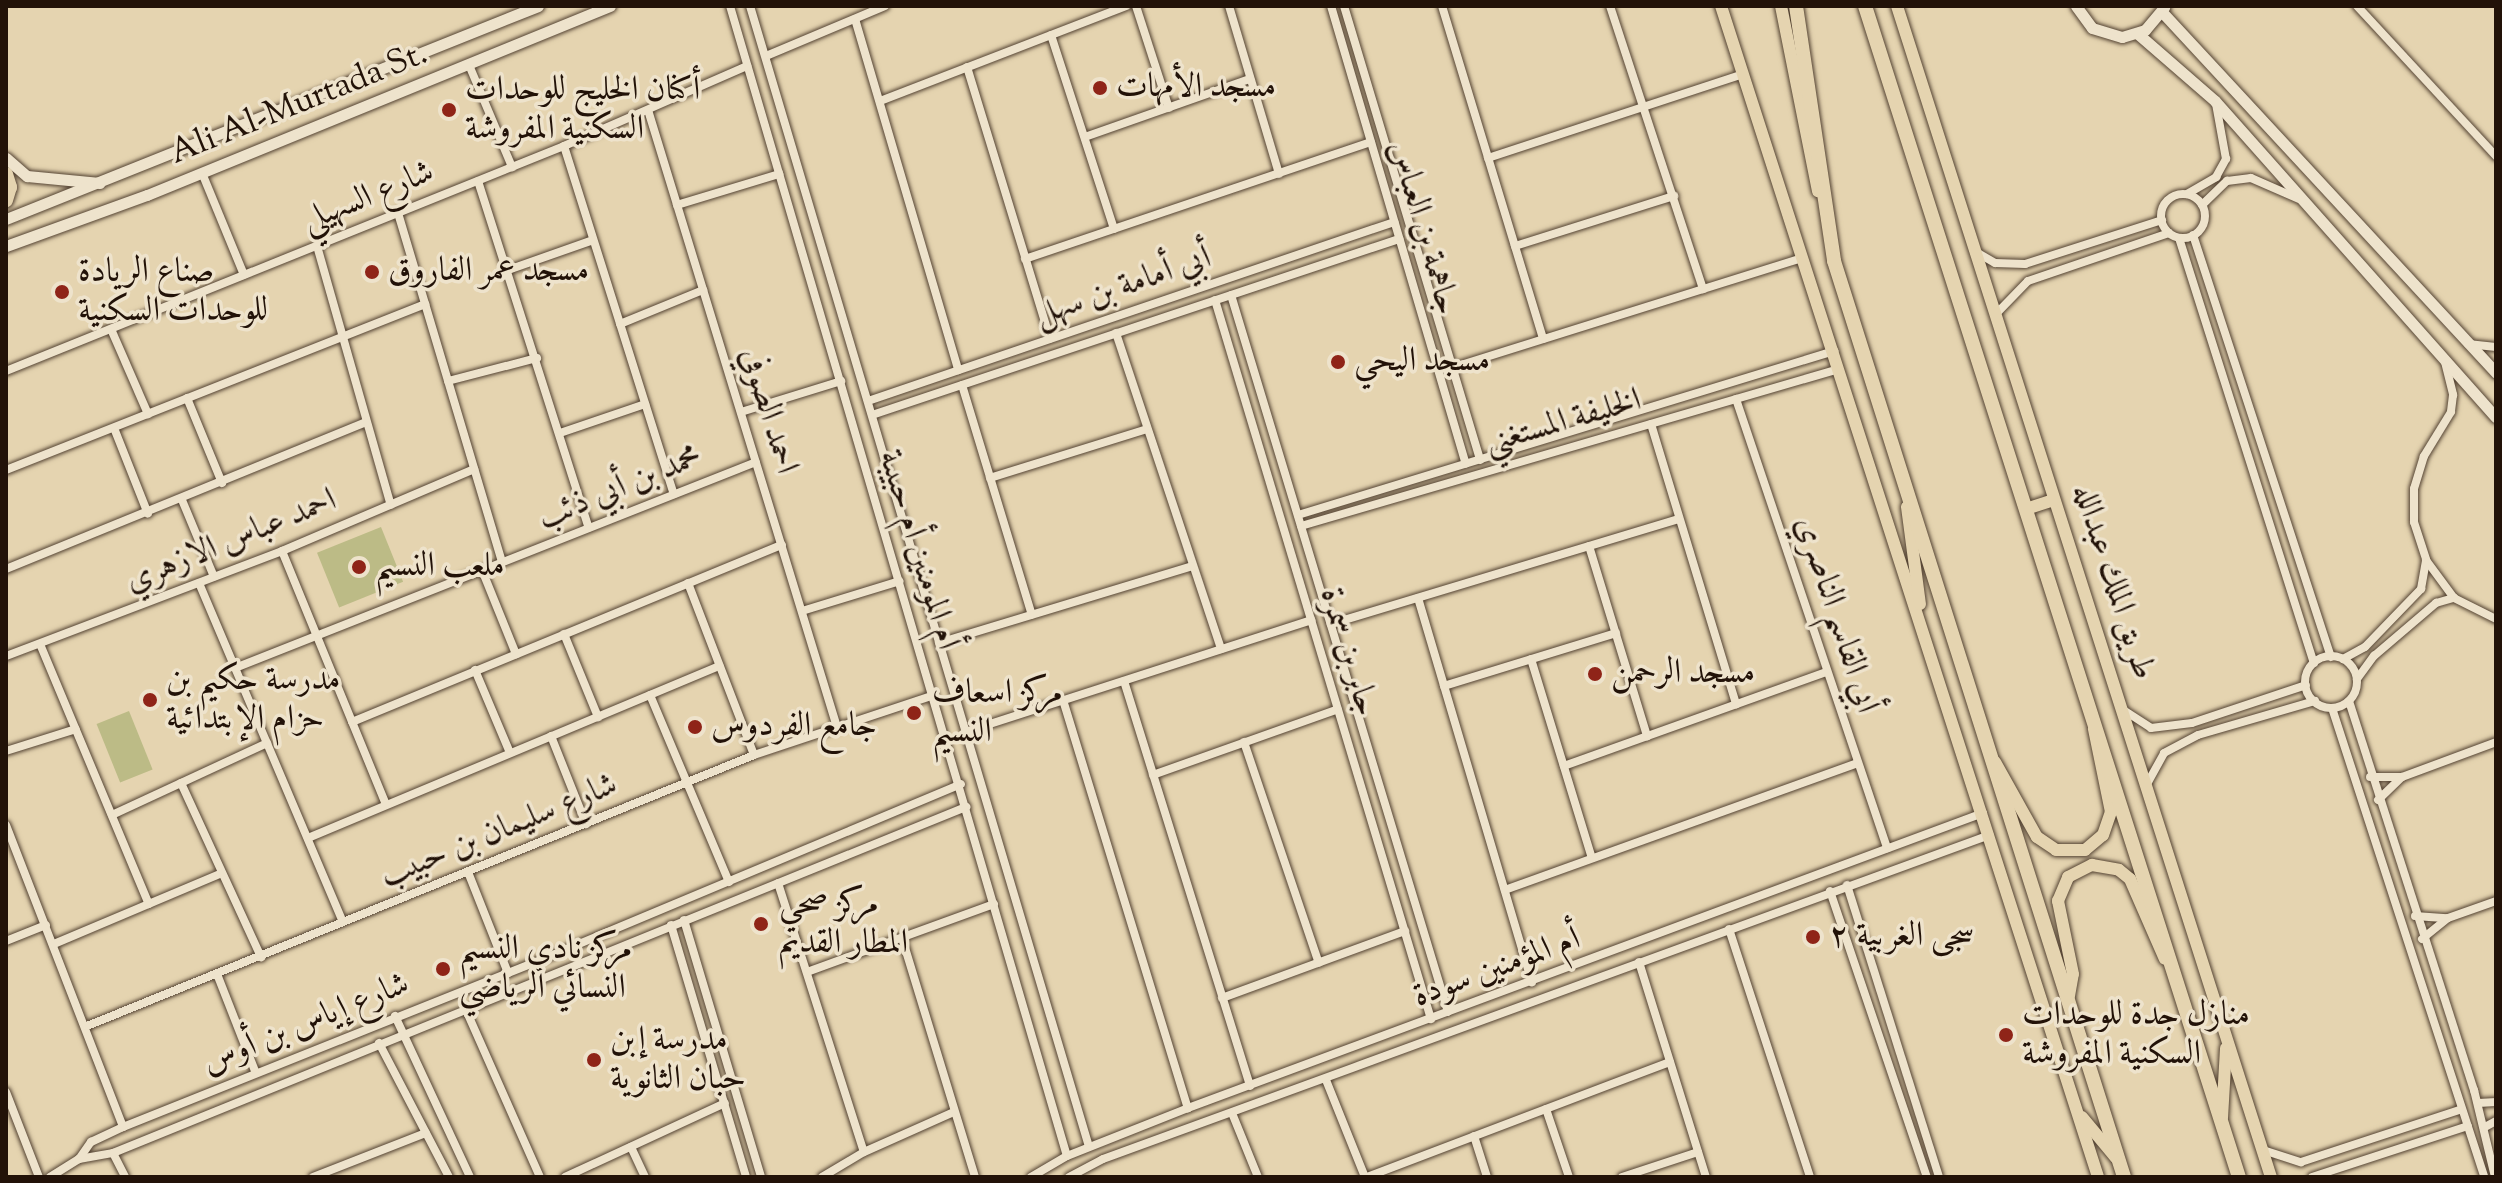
<!DOCTYPE html>
<html>
<head>
<meta charset="utf-8">
<style>
  body { margin:0 }
  #map { position:relative; width:2502px; height:1183px; overflow:hidden; background:#e5d4b0; font-family:"Sorts Mill Goudy",Amiri,serif }
  div>[style] { position:absolute }
  [style*='--x'] { left:calc(var(--x)*1px); top:calc(var(--y)*1px); width:calc(var(--w)*1px); rotate:calc(var(--a)*1deg) }
  .green>* { inset:0; background:#bcbb86; transform-origin:0 0 }
  .roads { filter:drop-shadow(0 0 2px #534232) drop-shadow(0 0 2px #534232) }
  .street>* { height:8px; margin:-4px; padding:0 4px; transform-origin:4px; border-radius:4px; background:#eee3cc }
  .street>.ring { margin:-4px; padding:0; box-sizing:content-box; background:none; border:8px solid #eee3cc; border-radius:50% }
  .secondary>* { height:11px; margin:-5.5px; padding:0 5.5px; transform-origin:5.5px; border-radius:5.5px; background:#eee3cc }
  .primary>* { height:12px; margin:-6px; padding:0 6px; transform-origin:6px; border-radius:6px; background:#e5d4b0 }
  .highway>* { height:14px; margin:-7px; padding:0 7px; transform-origin:7px; border-radius:7px; background:#e5d4b0 }
  .dots>* { width:22px; height:22px; translate:-50% -50%; box-sizing:border-box; border:4px solid #eee3cc; border-radius:50% }
  span { translate:-50% -50%; white-space:nowrap; text-align:center; line-height:1.15; -webkit-text-stroke:7px #eee3cc; paint-order:stroke }
  .poi-label { font-size:34px; color:#221208 }
  .left { translate:0 -50%; text-align:left }
  .street-label { font-size:34px; color:#221208 }
  .frame { position:absolute; inset:0; border:8px solid #221208; pointer-events:none }
</style>
</head>
<body>
<div id="map">
  <div class="green">
    <div style="left:381px;top:527px;width:59px;height:69px;rotate:68deg"></div>
    <div style="left:129px;top:711px;width:63px;height:35px;rotate:68deg"></div>
  </div>
  <div class="roads">
    <div class="street">
      <div style="--x:730;--y:6;--w:1198;--a:73.67"></div>
      <div style="--x:750;--y:6;--w:1190;--a:73.45"></div>
      <div style="--x:1136;--y:6;--w:107;--a:72.1"></div>
      <div style="--x:1229;--y:6;--w:175;--a:73.4"></div>
      <div style="--x:1331;--y:6;--w:477;--a:73.6"></div>
      <div style="--x:1344;--y:6;--w:474;--a:73.3"></div>
      <div style="--x:1442;--y:6;--w:348;--a:73.1"></div>
      <div style="--x:1610;--y:6;--w:298;--a:71.8"></div>
      <div style="--x:2357;--y:6;--w:205;--a:47.2"></div>
      <div style="--x:855;--y:19;--w:366;--a:73.6"></div>
      <div style="--x:1051;--y:35;--w:204;--a:72"></div>
      <div style="--x:766;--y:56;--w:129;--a:-22.8"></div>
      <div style="--x:469;--y:65;--w:111;--a:67.1"></div>
      <div style="--x:967;--y:67;--w:284;--a:73"></div>
      <div style="--x:880;--y:101;--w:264;--a:-21.1"></div>
      <div style="--x:648;--y:110;--w:645;--a:72.97"></div>
      <div style="--x:1085;--y:137;--w:175;--a:-19.4"></div>
      <div style="--x:564;--y:146;--w:365;--a:72.5"></div>
      <div style="--x:1488;--y:158;--w:268;--a:-18.2"></div>
      <div style="--x:202;--y:173;--w:110;--a:67.6"></div>
      <div style="--x:478;--y:181;--w:364;--a:72.3"></div>
      <div style="--x:2187;--y:194;--w:34;--a:-30"></div>
      <div style="--x:2216;--y:177;--w:21;--a:-61"></div>
      <div style="--x:2226;--y:159;--w:56;--a:-100.3"></div>
      <div class="ring" style="left:2161px;top:194px;width:36px;height:36px"></div>
      <div style="--x:677;--y:205;--w:107;--a:-16.9"></div>
      <div style="--x:2202;--y:205;--w:35;--a:-44"></div>
      <div style="--x:2227;--y:181;--w:24;--a:-7"></div>
      <div style="--x:2251;--y:178;--w:52;--a:23.6"></div>
      <div style="--x:398;--y:213;--w:364;--a:73.4"></div>
      <div style="--x:2193;--y:235;--w:444;--a:71.9"></div>
      <div style="--x:2179;--y:238;--w:446;--a:72.4"></div>
      <div style="--x:317;--y:246;--w:269;--a:74.1"></div>
      <div style="--x:1515;--y:246;--w:167;--a:-17.5"></div>
      <div style="--x:1976;--y:252;--w:22;--a:30"></div>
      <div style="--x:1995;--y:263;--w:30;--a:2"></div>
      <div style="--x:2025;--y:264;--w:144;--a:-17.8"></div>
      <div style="--x:1025;--y:259;--w:365;--a:-18.7"></div>
      <div style="--x:508;--y:270;--w:90;--a:-19.4"></div>
      <div style="--x:1231;--y:295;--w:749;--a:73.16"></div>
      <div style="--x:1215;--y:300;--w:751;--a:73.28"></div>
      <div style="--x:1995;--y:315;--w:47;--a:-45.9"></div>
      <div style="--x:2028;--y:281;--w:149;--a:-18.8"></div>
      <div style="--x:620;--y:324;--w:90;--a:-22.3"></div>
      <div style="--x:111;--y:329;--w:93;--a:66.5"></div>
      <div style="--x:1116;--y:333;--w:333;--a:71.6"></div>
      <div style="--x:2468;--y:344;--w:28;--a:6"></div>
      <div style="--x:2445;--y:362;--w:34;--a:76"></div>
      <div style="--x:2453;--y:395;--w:17;--a:97"></div>
      <div style="--x:2451;--y:412;--w:52;--a:121.5"></div>
      <div style="--x:2424;--y:456;--w:34;--a:107"></div>
      <div style="--x:2414;--y:489;--w:33;--a:90"></div>
      <div style="--x:2414;--y:522;--w:40;--a:72"></div>
      <div style="--x:2426;--y:560;--w:47;--a:53.6"></div>
      <div style="--x:2454;--y:598;--w:47;--a:26.6"></div>
      <div style="--x:1451;--y:368;--w:369;--a:-17.4"></div>
      <div style="--x:6;--y:371;--w:602;--a:-21.96"></div>
      <div style="--x:564;--y:146;--w:200;--a:-23.6"></div>
      <div style="--x:448;--y:381;--w:92;--a:-14.5"></div>
      <div style="--x:962;--y:385;--w:240;--a:73.1"></div>
      <div style="--x:187;--y:398;--w:92;--a:67.6"></div>
      <div style="--x:1736;--y:399;--w:474;--a:71.4"></div>
      <div style="--x:868;--y:401;--w:556;--a:-18.79"></div>
      <div style="--x:741;--y:412;--w:105;--a:-17.2"></div>
      <div style="--x:872;--y:415;--w:556;--a:-18.47"></div>
      <div style="--x:1651;--y:424;--w:293;--a:73.1"></div>
      <div style="--x:114;--y:428;--w:92;--a:68.4"></div>
      <div style="--x:560;--y:433;--w:90;--a:-18.8"></div>
      <div style="--x:6;--y:470;--w:451;--a:-21.6"></div>
      <div style="--x:990;--y:478;--w:164;--a:-17.3"></div>
      <div style="--x:182;--y:500;--w:83;--a:67.4"></div>
      <div style="--x:1298;--y:515;--w:561;--a:-17.01"></div>
      <div style="--x:1301;--y:526;--w:560;--a:-16.27"></div>
      <div style="--x:1589;--y:546;--w:199;--a:73"></div>
      <div style="--x:282;--y:551;--w:274;--a:67.7"></div>
      <div style="--x:6;--y:569;--w:387;--a:-22.2"></div>
      <div style="--x:482;--y:570;--w:91;--a:68"></div>
      <div style="--x:199;--y:583;--w:368;--a:67"></div>
      <div style="--x:688;--y:583;--w:184;--a:69"></div>
      <div style="--x:1418;--y:598;--w:401;--a:73.5"></div>
      <div style="--x:802;--y:611;--w:102;--a:-17"></div>
      <div style="--x:1331;--y:624;--w:363;--a:-16.8"></div>
      <div style="--x:564;--y:634;--w:90;--a:67.7"></div>
      <div style="--x:939;--y:643;--w:265;--a:-16.9"></div>
      <div style="--x:40;--y:644;--w:282;--a:67.3"></div>
      <div style="--x:6;--y:656;--w:295;--a:-20.8"></div>
      <div style="--x:282;--y:551;--w:209;--a:-23.1"></div>
      <div class="ring" style="left:2305px;top:656px;width:44px;height:44px"></div>
      <div style="--x:1531;--y:659;--w:208;--a:73"></div>
      <div style="--x:2343;--y:659;--w:25;--a:-29"></div>
      <div style="--x:2365;--y:647;--w:81;--a:-46"></div>
      <div style="--x:2421;--y:589;--w:29;--a:-80"></div>
      <div style="--x:235;--y:668;--w:560;--a:-21.57"></div>
      <div style="--x:475;--y:670;--w:90;--a:67.1"></div>
      <div style="--x:2357;--y:679;--w:29;--a:-54"></div>
      <div style="--x:2374;--y:656;--w:82;--a:-40.5"></div>
      <div style="--x:2436;--y:603;--w:19;--a:-16"></div>
      <div style="--x:1124;--y:681;--w:424;--a:72.7"></div>
      <div style="--x:1444;--y:686;--w:180;--a:-17.1"></div>
      <div style="--x:650;--y:695;--w:203;--a:67.1"></div>
      <div style="--x:1063;--y:700;--w:427;--a:73"></div>
      <div style="--x:2349;--y:701;--w:409;--a:72.2"></div>
      <div style="--x:2474;--y:1090;--w:89;--a:76.4"></div>
      <div style="--x:2332;--y:708;--w:493;--a:72"></div>
      <div style="--x:2125;--y:711;--w:31;--a:33"></div>
      <div style="--x:2151;--y:728;--w:41;--a:-7"></div>
      <div style="--x:2192;--y:723;--w:120;--a:-18.4"></div>
      <div style="--x:352;--y:722;--w:465;--a:-22.4"></div>
      <div style="--x:965;--y:732;--w:364;--a:-17.9"></div>
      <div style="--x:551;--y:736;--w:95;--a:68.3"></div>
      <div style="--x:1244;--y:742;--w:233;--a:71.3"></div>
      <div style="--x:6;--y:751;--w:73;--a:-17.4"></div>
      <div style="--x:1564;--y:766;--w:279;--a:-19.7"></div>
      <div style="--x:1153;--y:775;--w:196;--a:-19.6"></div>
      <div style="--x:2370;--y:777;--w:32;--a:0"></div>
      <div style="--x:2402;--y:777;--w:100;--a:-20.4"></div>
      <div style="--x:181;--y:783;--w:192;--a:65.3"></div>
      <div style="--x:2147;--y:784;--w:35;--a:-61"></div>
      <div style="--x:2164;--y:753;--w:38;--a:-28"></div>
      <div style="--x:2198;--y:735;--w:122;--a:-16.2"></div>
      <div style="--x:2378;--y:800;--w:33;--a:-44"></div>
      <div style="--x:112;--y:815;--w:171;--a:-24.9"></div>
      <div style="--x:6;--y:825;--w:324;--a:68.8"></div>
      <div style="--x:308;--y:838;--w:446;--a:-22.7"></div>
      <div style="--x:468;--y:872;--w:109;--a:68.4"></div>
      <div style="--x:778;--y:883;--w:282;--a:72.3"></div>
      <div style="--x:1847;--y:885;--w:306;--a:72.5"></div>
      <div style="--x:1505;--y:890;--w:375;--a:-19.8"></div>
      <div style="--x:1830;--y:891;--w:302;--a:71.3"></div>
      <div style="--x:2415;--y:916;--w:32;--a:4"></div>
      <div style="--x:684;--y:920;--w:268;--a:73.3"></div>
      <div style="--x:671;--y:925;--w:263;--a:73.4"></div>
      <div style="--x:1729;--y:929;--w:261;--a:71.9"></div>
      <div style="--x:902;--y:938;--w:250;--a:73"></div>
      <div style="--x:2422;--y:939;--w:33;--a:-39"></div>
      <div style="--x:2448;--y:918;--w:51;--a:-19.5"></div>
      <div style="--x:6;--y:941;--w:43;--a:-21.8"></div>
      <div style="--x:54;--y:944;--w:182;--a:-22.9"></div>
      <div style="--x:1639;--y:962;--w:225;--a:72.7"></div>
      <div style="--x:807;--y:972;--w:199;--a:-20"></div>
      <div style="--x:217;--y:974;--w:104;--a:68.6"></div>
      <div style="--x:1222;--y:998;--w:195;--a:-20.1"></div>
      <div style="--x:466;--y:1010;--w:183;--a:66.1"></div>
      <div style="--x:395;--y:1016;--w:178;--a:65"></div>
      <div style="--x:87;--y:1026;--w:720;--a:-22.11"></div>
      <div style="--x:754;--y:755;--w:190;--a:-18.4"></div>
      <div style="--x:379;--y:1043;--w:151;--a:62.4"></div>
      <div style="--x:1326;--y:1080;--w:105;--a:68.1"></div>
      <div style="--x:6;--y:1092;--w:91;--a:68.8"></div>
      <div style="--x:2478;--y:1103;--w:18;--a:-3"></div>
      <div style="--x:1546;--y:1109;--w:72;--a:71.3"></div>
      <div style="--x:1232;--y:1113;--w:69;--a:67.9"></div>
      <div style="--x:2485;--y:1127;--w:13;--a:-29"></div>
      <div style="--x:1474;--y:1136;--w:43;--a:72.4"></div>
      <div style="--x:631;--y:1147;--w:33;--a:65"></div>
      <div style="--x:2263;--y:1150;--w:40;--a:18"></div>
      <div style="--x:2301;--y:1162;--w:169;--a:-18.2"></div>
      <div style="--x:113;--y:1153;--w:27;--a:63"></div>
      <div style="--x:79;--y:1159;--w:35;--a:-10"></div>
      <div style="--x:113;--y:1153;--w:921;--a:-22.08"></div>
      <div style="--x:50;--y:1177;--w:34;--a:-32"></div>
      <div style="--x:79;--y:1159;--w:21;--a:-55"></div>
      <div style="--x:91;--y:1142;--w:35;--a:-25"></div>
      <div style="--x:123;--y:1127;--w:439;--a:-21.8"></div>
      <div style="--x:531;--y:964;--w:466;--a:-22.7"></div>
      <div style="--x:313;--y:1177;--w:121;--a:-21.3"></div>
      <div style="--x:565;--y:1177;--w:176;--a:-24.8"></div>
      <div style="--x:822;--y:1177;--w:49;--a:-30.8"></div>
      <div style="--x:864;--y:1152;--w:98;--a:-24"></div>
      <div style="--x:1031;--y:1177;--w:42;--a:-30.3"></div>
      <div style="--x:1067;--y:1156;--w:130;--a:-21.6"></div>
      <div style="--x:1188;--y:1108;--w:848;--a:-20.36"></div>
      <div style="--x:1069;--y:1177;--w:38;--a:-28"></div>
      <div style="--x:1103;--y:1159;--w:944;--a:-20.07"></div>
      <div style="--x:1367;--y:1177;--w:324;--a:-20.8"></div>
      <div style="--x:1622;--y:1177;--w:80;--a:-18.2"></div>
      <div style="--x:2312;--y:1177;--w:164;--a:-18.1"></div>
    </div>
    <div class="secondary">
      <div style="--x:2076;--y:6;--w:27;--a:54"></div>
      <div style="--x:2092;--y:28;--w:31;--a:17"></div>
      <div style="--x:2122;--y:37;--w:24;--a:-17"></div>
      <div style="--x:2145;--y:30;--w:30;--a:-50"></div>
      <div style="--x:2162;--y:12;--w:492;--a:47.2"></div>
      <div style="--x:2138;--y:34;--w:102;--a:41"></div>
      <div style="--x:2215;--y:101;--w:423;--a:48.4"></div>
      <div style="--x:6;--y:158;--w:28;--a:41"></div>
      <div style="--x:27;--y:176;--w:73;--a:5.5"></div>
      <div style="--x:6;--y:219;--w:573;--a:-21.82"></div>
      <div style="--x:6;--y:246;--w:150;--a:-19.9"></div>
      <div style="--x:147;--y:195;--w:500;--a:-22.21"></div>
    </div>
    <div class="primary">
      <div style="--x:1721;--y:6;--w:1230;--a:72.15"></div>
      <div style="--x:1781;--y:6;--w:189;--a:78.7"></div>
      <div style="--x:1897;--y:6;--w:1229;--a:72.29"></div>
      <div style="--x:1907;--y:507;--w:98;--a:82.4"></div>
      <div style="--x:2026;--y:509;--w:29;--a:-18"></div>
      <div style="--x:1995;--y:762;--w:86;--a:60.8"></div>
      <div style="--x:2037;--y:837;--w:23;--a:34"></div>
      <div style="--x:2056;--y:850;--w:29;--a:0"></div>
      <div style="--x:2085;--y:850;--w:23;--a:-40"></div>
      <div style="--x:2103;--y:835;--w:24;--a:-71"></div>
      <div style="--x:2111;--y:812;--w:85;--a:-101.6"></div>
      <div style="--x:2069;--y:996;--w:22;--a:-80"></div>
      <div style="--x:2073;--y:974;--w:75;--a:-101.6"></div>
      <div style="--x:2058;--y:901;--w:26;--a:-67"></div>
      <div style="--x:2068;--y:877;--w:27;--a:-27"></div>
      <div style="--x:2092;--y:865;--w:27;--a:10"></div>
      <div style="--x:2119;--y:870;--w:14;--a:39"></div>
      <div style="--x:2130;--y:879;--w:87;--a:66.4"></div>
      <div style="--x:2082;--y:1117;--w:53;--a:50.3"></div>
      <div style="--x:2222;--y:1118;--w:70;--a:-86.7"></div>
    </div>
    <div class="highway">
      <div style="--x:1796;--y:6;--w:258;--a:81.5"></div>
      <div style="--x:1834;--y:261;--w:961;--a:72.43"></div>
      <div style="--x:1865;--y:6;--w:1229;--a:72.29"></div>
      <div style="--x:6;--y:174;--w:14;--a:73"></div>
      <div style="--x:10;--y:187;--w:14;--a:107"></div>
    </div>
  </div>
  <div class="dots">
    <div style="left:1100px;top:88px;background:#8f2418"></div>
    <div style="left:449px;top:110px;background:#8f2418"></div>
    <div style="left:372px;top:272px;background:#8f2418"></div>
    <div style="left:62px;top:292px;background:#8f2418"></div>
    <div style="left:1338px;top:362px;background:#8f2418"></div>
    <div style="left:359px;top:567px;background:#8f2418"></div>
    <div style="left:1595px;top:674px;background:#8f2418"></div>
    <div style="left:150px;top:700px;background:#8f2418"></div>
    <div style="left:914px;top:713px;background:#8f2418"></div>
    <div style="left:695px;top:727px;background:#8f2418"></div>
    <div style="left:761px;top:924px;background:#8f2418"></div>
    <div style="left:1813px;top:937px;background:#8f2418"></div>
    <div style="left:443px;top:969px;background:#8f2418"></div>
    <div style="left:2006px;top:1035px;background:#8f2418"></div>
    <div style="left:594px;top:1060px;background:#8f2418"></div>
  </div>
  <div class="poi-label">
    <span class="left" style="left:1116px;top:88px">مسجد الأمهات</span>
    <span class="left" style="left:465px;top:110px">أكنان الخليج للوحدات<br>السكنية المفروشة</span>
    <span class="left" style="left:78px;top:292px">صناع الريادة<br>للوحدات السكنية</span>
    <span class="left" style="left:388px;top:272px">مسجد عمر الفاروق</span>
    <span class="left" style="left:1354px;top:362px">مسجد اليحي</span>
    <span class="left" style="left:375px;top:567px">ملعب النسيم</span>
    <span class="left" style="left:1611px;top:674px">مسجد الرحمن</span>
    <span class="left" style="left:166px;top:700px">مدرسة حكيم بن<br>حزام الإبتدائية</span>
    <span class="left" style="left:932px;top:713px">مركز اسعاف<br>النسيم</span>
    <span class="left" style="left:711px;top:727px">جامع الفردوس</span>
    <span class="left" style="left:779px;top:924px">مركز صحي<br>المطار القديم</span>
    <span class="left" style="left:1829px;top:937px">سجى الغربية ٢</span>
    <span class="left" style="left:459px;top:969px">مركز نادي النسيم<br>النسائي الرياضي</span>
    <span class="left" style="left:2022px;top:1035px">منازل جدة للوحدات<br>السكنية المفروشة</span>
    <span class="left" style="left:610px;top:1060px">مدرسة إبن<br>حبان الثانوية</span>
  </div>
  <div class="street-label">
    <span style="left:299px;top:104px;rotate:-22deg">Ali Al-Murtada St.</span>
    <span style="left:368px;top:197px;rotate:-22deg">شارع السهيلي</span>
    <span style="left:1423px;top:228px;rotate:74deg">جاهمة بن العباس</span>
    <span style="left:1123px;top:287px;rotate:-19deg">أبي أمامة بن سهل</span>
    <span style="left:768px;top:411px;rotate:73deg">احمد الصوفي</span>
    <span style="left:1563px;top:422px;rotate:-16deg">الخليفة المستغني</span>
    <span style="left:620px;top:488px;rotate:-22deg">محمد بن أبي ذئب</span>
    <span style="left:231px;top:541px;rotate:-22deg">احمد عباس الازهري</span>
    <span style="left:918px;top:550px;rotate:73deg">أم المومنين أم حبيبة</span>
    <span style="left:2113px;top:582px;rotate:72deg">طريق الملك عبدالله</span>
    <span style="left:1836px;top:615px;rotate:72deg">أبي القاسم الناصري</span>
    <span style="left:1348px;top:652px;rotate:73deg">جابر بن سمرة</span>
    <span style="left:499px;top:831px;rotate:-22deg">شارع سليمان بن حبيب</span>
    <span style="left:1497px;top:968px;rotate:-20deg">أم المؤمنين سودة</span>
    <span style="left:306px;top:1024px;rotate:-22deg">شارع إياس بن أوس</span>
  </div>
  <div class="frame"></div>
</div>
</body>
</html>
